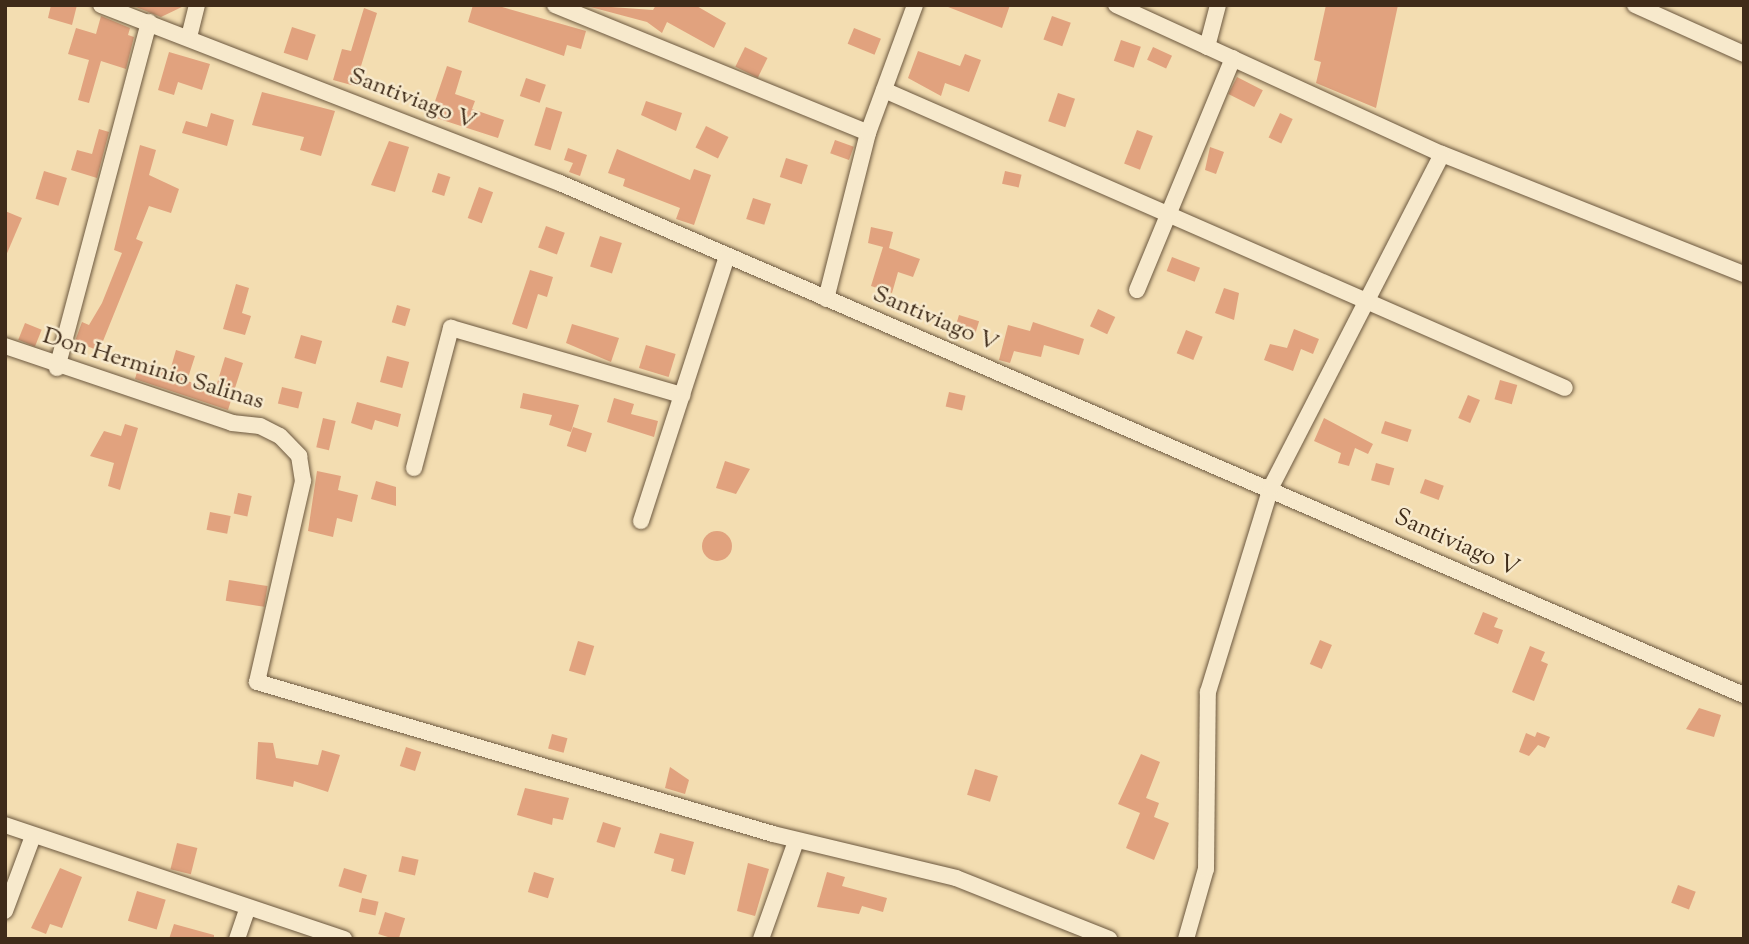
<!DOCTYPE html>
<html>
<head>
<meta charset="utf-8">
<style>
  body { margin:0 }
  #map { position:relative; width:1749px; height:944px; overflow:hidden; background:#f3ddb1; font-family:"Sorts Mill Goudy",serif }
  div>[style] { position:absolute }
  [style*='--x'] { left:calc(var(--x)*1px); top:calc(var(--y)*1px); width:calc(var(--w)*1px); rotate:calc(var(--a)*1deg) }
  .building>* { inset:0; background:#e1a27e; transform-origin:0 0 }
  .round { border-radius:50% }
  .roads { filter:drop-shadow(0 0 2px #6c583f) drop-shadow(0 0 2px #6c583f) }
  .street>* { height:16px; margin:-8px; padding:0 8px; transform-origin:8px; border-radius:8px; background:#f7e9cc }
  span { translate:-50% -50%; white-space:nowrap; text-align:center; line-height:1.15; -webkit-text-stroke:5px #f7e9cc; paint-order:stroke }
  .street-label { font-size:24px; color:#3f2b19 }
  .frame { position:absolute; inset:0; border:7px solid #3f2b19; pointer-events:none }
</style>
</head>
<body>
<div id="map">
  <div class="building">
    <div style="clip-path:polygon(51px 5px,77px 5px,72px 25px,48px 18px)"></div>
    <div style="clip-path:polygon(131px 5px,186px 5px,161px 17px)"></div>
    <div style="clip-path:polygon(473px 5px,495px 5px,586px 31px,581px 49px,567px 45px,564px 56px,468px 22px)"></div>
    <div style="clip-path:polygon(583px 5px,653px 10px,656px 5px,695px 5px,726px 23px,714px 48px,667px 22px,662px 33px,647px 22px)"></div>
    <div style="clip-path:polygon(943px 5px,1010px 5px,1002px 28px)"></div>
    <div style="clip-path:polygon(1326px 5px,1398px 5px,1376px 108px,1316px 83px,1321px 62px,1314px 60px)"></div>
    <div style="clip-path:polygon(364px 8px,377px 13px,355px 86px,333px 80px,342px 49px,351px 51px)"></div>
    <div style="clip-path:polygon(101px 16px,130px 28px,128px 35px,134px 37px,126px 69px,101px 61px,89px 103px,78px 100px,89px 60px,68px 54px,76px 28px,96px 34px)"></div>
    <div style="left:1052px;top:16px;width:20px;height:25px;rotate:20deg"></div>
    <div style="left:292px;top:27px;width:25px;height:27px;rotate:18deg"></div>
    <div style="left:854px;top:28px;width:29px;height:17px;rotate:22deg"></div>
    <div style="left:1121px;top:40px;width:21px;height:22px;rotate:19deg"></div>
    <div style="left:745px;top:47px;width:25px;height:22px;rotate:26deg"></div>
    <div style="left:1153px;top:47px;width:21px;height:14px;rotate:25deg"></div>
    <div style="clip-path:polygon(918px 51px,960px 66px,965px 54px,981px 60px,969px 92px,945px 83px,941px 96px,908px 78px)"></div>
    <div style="clip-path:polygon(169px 52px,210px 64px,202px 90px,178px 82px,174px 95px,158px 90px)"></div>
    <div style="clip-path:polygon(447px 66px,462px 71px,455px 94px,475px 101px,472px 109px,504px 120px,498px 138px,430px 116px)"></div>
    <div style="left:1237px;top:77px;width:29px;height:19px;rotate:27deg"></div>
    <div style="left:526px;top:78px;width:21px;height:19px;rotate:19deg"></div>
    <div style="clip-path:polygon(262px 92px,335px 111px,321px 156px,300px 150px,304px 137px,252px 125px)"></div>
    <div style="left:1058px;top:93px;width:18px;height:30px;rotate:19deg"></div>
    <div style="clip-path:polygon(646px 101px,682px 113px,676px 131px,641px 115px)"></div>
    <div style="left:546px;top:107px;width:17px;height:40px;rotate:17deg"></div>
    <div style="clip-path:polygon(211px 113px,234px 120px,227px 146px,182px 133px,186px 121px,207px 127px)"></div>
    <div style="left:1280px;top:113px;width:14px;height:27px;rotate:25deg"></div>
    <div style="left:706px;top:126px;width:25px;height:24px;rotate:26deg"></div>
    <div style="clip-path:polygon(99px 129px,109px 132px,97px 178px,71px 170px,77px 150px,92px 154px)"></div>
    <div style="left:1137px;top:130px;width:17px;height:36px;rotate:21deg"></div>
    <div style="left:835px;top:140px;width:20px;height:14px;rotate:20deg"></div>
    <div style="clip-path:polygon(389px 141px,409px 147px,395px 192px,371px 185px)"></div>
    <div style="clip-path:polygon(140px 145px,156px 150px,149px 175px,179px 189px,171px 213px,149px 206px,136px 239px,143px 242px,99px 351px,75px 341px,82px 322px,89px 325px,102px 303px,122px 253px,114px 250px)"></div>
    <div style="clip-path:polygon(1210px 147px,1224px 152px,1216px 174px,1205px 170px)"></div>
    <div style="clip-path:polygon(568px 148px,587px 155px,580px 176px,569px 172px,573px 163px,564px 160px)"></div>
    <div style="clip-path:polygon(617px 149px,690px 180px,694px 169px,711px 175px,694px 225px,676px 219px,680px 208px,623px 186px,625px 179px,608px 173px)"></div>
    <div style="left:786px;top:158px;width:23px;height:20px;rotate:18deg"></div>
    <div style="left:44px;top:171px;width:24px;height:29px;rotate:17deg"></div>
    <div style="left:1005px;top:171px;width:17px;height:13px;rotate:13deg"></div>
    <div style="left:438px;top:173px;width:13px;height:20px;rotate:18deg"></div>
    <div style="left:479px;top:187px;width:15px;height:33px;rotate:20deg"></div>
    <div style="left:753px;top:198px;width:19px;height:22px;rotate:18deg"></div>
    <div style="clip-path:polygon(5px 211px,22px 218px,5px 258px)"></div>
    <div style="left:546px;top:226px;width:20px;height:23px;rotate:20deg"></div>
    <div style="clip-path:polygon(871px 227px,893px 232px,889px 248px,920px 259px,913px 277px,898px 272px,892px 293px,871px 286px,883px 247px,868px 243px)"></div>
    <div style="left:600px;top:236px;width:23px;height:32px;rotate:18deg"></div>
    <div style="left:1172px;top:257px;width:30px;height:15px;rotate:21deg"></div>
    <div style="clip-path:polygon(530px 270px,553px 277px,547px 297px,538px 294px,527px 329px,512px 324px)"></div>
    <div style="clip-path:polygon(236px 284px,249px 288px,242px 313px,251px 316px,245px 335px,223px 329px)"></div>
    <div style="clip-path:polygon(1224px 288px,1239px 293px,1234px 320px,1215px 313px)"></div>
    <div style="left:397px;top:305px;width:14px;height:18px;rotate:17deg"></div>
    <div style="left:1098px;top:309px;width:19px;height:19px;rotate:25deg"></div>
    <div style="left:959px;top:315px;width:21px;height:14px;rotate:17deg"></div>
    <div style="clip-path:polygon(1033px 322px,1084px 339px,1079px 355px,1044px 345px,1041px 357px,1014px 351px,1010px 363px,999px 360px,1008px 325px,1030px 331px)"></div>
    <div style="left:25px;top:323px;width:18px;height:18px;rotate:22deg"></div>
    <div style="clip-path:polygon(572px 324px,619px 338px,611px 362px,566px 343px)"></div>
    <div style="clip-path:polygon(1294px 329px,1319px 339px,1313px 354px,1301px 349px,1293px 371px,1264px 360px,1270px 344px,1287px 348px)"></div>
    <div style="left:1186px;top:330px;width:18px;height:25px;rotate:22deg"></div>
    <div style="left:301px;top:335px;width:22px;height:24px;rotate:16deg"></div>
    <div style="left:646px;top:345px;width:31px;height:24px;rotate:17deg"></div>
    <div style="clip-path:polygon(176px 350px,195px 356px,187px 381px,215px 390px,225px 357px,243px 363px,228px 410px,135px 379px,139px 365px,169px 374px)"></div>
    <div style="left:387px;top:356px;width:23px;height:27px;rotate:15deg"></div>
    <div style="left:1500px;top:380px;width:18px;height:20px;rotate:16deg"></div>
    <div style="left:282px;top:387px;width:21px;height:17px;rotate:14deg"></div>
    <div style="left:949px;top:392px;width:17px;height:15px;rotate:13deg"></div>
    <div style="clip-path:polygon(523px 393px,579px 405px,571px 432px,549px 425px,552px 415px,520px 408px)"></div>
    <div style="left:1468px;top:395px;width:13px;height:25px;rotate:23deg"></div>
    <div style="clip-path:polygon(614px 398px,634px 404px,631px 414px,658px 421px,654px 437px,607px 422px)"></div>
    <div style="clip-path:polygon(357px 402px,401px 414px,398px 427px,375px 420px,372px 430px,351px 423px)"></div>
    <div style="left:323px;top:418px;width:13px;height:30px;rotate:13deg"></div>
    <div style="clip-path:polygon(1324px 418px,1373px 444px,1368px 454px,1355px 448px,1349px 466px,1338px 463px,1341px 453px,1314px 441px)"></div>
    <div style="left:1385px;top:421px;width:28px;height:13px;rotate:18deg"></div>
    <div style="clip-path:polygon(125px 424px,138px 428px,120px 490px,108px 486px,114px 463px,90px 456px,104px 431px,121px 436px)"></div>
    <div style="left:573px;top:427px;width:20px;height:20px;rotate:18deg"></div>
    <div style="clip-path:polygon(725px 461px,750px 469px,736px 494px,716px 488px)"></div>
    <div style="left:1376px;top:463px;width:19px;height:18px;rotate:16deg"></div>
    <div style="clip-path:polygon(317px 471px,341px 476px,338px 490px,358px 495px,352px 522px,337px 518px,333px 537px,308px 531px)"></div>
    <div style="left:1425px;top:479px;width:20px;height:15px;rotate:20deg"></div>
    <div style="clip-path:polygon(376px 481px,396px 487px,396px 506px,371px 499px)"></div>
    <div style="left:238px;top:493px;width:14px;height:21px;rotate:12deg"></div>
    <div style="left:210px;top:512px;width:21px;height:18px;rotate:11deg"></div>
    <div class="round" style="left:702px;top:531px;width:30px;height:30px"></div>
    <div style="left:229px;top:580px;width:39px;height:21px;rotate:9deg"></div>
    <div style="clip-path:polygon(1483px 612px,1498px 618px,1494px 627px,1503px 630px,1498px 644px,1474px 634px)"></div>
    <div style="left:1320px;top:640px;width:13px;height:26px;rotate:23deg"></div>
    <div style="left:578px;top:641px;width:17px;height:31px;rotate:17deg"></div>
    <div style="clip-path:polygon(1530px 646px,1545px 652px,1541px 661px,1548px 664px,1534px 701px,1512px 692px)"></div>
    <div style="clip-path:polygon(1699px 708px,1721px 715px,1714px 737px,1686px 729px)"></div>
    <div style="clip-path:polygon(1537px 732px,1550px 737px,1545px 748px,1538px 745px,1529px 756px,1519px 752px,1526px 733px,1535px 737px)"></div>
    <div style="left:552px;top:734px;width:16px;height:15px;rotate:15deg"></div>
    <div style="clip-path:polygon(258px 742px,273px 743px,276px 758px,318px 765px,322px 750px,340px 755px,328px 792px,294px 781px,293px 787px,256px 779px)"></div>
    <div style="left:406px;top:747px;width:16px;height:20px;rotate:18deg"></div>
    <div style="clip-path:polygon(1141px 754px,1160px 762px,1146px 798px,1159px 803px,1154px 817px,1169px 823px,1154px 860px,1126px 848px,1140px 813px,1118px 804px)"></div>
    <div style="clip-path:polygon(670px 767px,689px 780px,685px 794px,665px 788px)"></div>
    <div style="left:975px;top:769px;width:24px;height:27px;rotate:17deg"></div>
    <div style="clip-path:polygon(525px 788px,569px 798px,563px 820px,553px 818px,552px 825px,517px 815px)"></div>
    <div style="left:603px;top:822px;width:19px;height:21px;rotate:18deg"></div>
    <div style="clip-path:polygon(660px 833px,694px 842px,685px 875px,671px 871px,674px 859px,654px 853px)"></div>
    <div style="left:177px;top:843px;width:21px;height:27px;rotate:14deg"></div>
    <div style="left:402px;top:856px;width:17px;height:16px;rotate:13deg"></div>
    <div style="clip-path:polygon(748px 863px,769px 869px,755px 916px,737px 911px)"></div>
    <div style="clip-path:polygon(60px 868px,82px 877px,62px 928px,50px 924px,46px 934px,31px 928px)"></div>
    <div style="left:344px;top:868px;width:24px;height:19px;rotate:17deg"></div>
    <div style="left:534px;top:872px;width:21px;height:21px;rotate:17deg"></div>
    <div style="clip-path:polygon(827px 872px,845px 877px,842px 886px,887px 898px,883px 912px,862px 906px,859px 914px,817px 907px)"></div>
    <div style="left:1678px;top:885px;width:19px;height:19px;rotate:21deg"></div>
    <div style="left:137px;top:891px;width:30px;height:31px;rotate:17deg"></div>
    <div style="left:362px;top:898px;width:17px;height:14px;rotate:13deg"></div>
    <div style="left:385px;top:912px;width:21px;height:23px;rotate:17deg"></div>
    <div style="clip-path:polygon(174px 924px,214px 935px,214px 939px,169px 939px)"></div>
  </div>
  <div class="roads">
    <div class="street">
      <div style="--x:101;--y:5;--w:492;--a:21.2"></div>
      <div style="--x:560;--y:183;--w:1290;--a:23.39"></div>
      <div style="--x:555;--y:5;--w:338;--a:22.2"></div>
      <div style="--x:1116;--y:5;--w:358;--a:24.6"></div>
      <div style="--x:1442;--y:154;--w:325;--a:21.7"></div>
      <div style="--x:1635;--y:5;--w:120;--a:24.2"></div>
      <div style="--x:189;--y:37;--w:33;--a:-76"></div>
      <div style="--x:1207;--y:47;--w:43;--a:-75.3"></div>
      <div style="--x:884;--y:90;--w:743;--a:23.63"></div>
      <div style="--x:1137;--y:290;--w:251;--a:-67.5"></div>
      <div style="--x:826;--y:299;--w:171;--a:-75.8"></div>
      <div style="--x:868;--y:133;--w:136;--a:-69.8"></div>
      <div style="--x:5;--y:346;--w:240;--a:18.7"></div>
      <div style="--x:232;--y:423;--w:28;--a:6"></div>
      <div style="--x:260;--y:426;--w:22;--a:27"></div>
      <div style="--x:280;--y:436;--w:28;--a:46"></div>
      <div style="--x:299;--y:456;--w:25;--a:81"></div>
      <div style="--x:303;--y:481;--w:206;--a:102.9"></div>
      <div style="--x:257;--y:682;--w:538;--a:16.41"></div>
      <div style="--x:773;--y:834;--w:188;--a:13.5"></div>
      <div style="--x:956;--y:878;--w:165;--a:21.7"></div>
      <div style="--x:57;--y:368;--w:358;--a:-75.1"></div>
      <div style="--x:414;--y:468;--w:145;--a:-75.2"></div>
      <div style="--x:451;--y:328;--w:241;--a:16.2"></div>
      <div style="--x:641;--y:521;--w:279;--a:-72"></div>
      <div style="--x:5;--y:825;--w:358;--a:18.6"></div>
      <div style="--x:5;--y:911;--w:80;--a:-69.5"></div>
      <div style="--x:237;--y:939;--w:31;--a:-71"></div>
      <div style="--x:761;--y:939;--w:104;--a:-70.3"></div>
      <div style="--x:1186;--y:939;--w:73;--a:-74.1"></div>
      <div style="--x:1206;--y:869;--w:177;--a:-89.4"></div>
      <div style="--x:1208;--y:692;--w:214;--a:-72.9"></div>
      <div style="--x:1271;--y:487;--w:374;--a:-62.8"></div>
    </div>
  </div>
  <div class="street-label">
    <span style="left:412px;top:100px;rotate:21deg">Santiviago V</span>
    <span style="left:935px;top:320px;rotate:23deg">Santiviago V</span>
    <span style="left:153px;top:370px;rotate:17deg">Don Herminio Salinas</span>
    <span style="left:1456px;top:544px;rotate:24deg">Santiviago V</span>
  </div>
  <div class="frame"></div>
</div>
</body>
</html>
